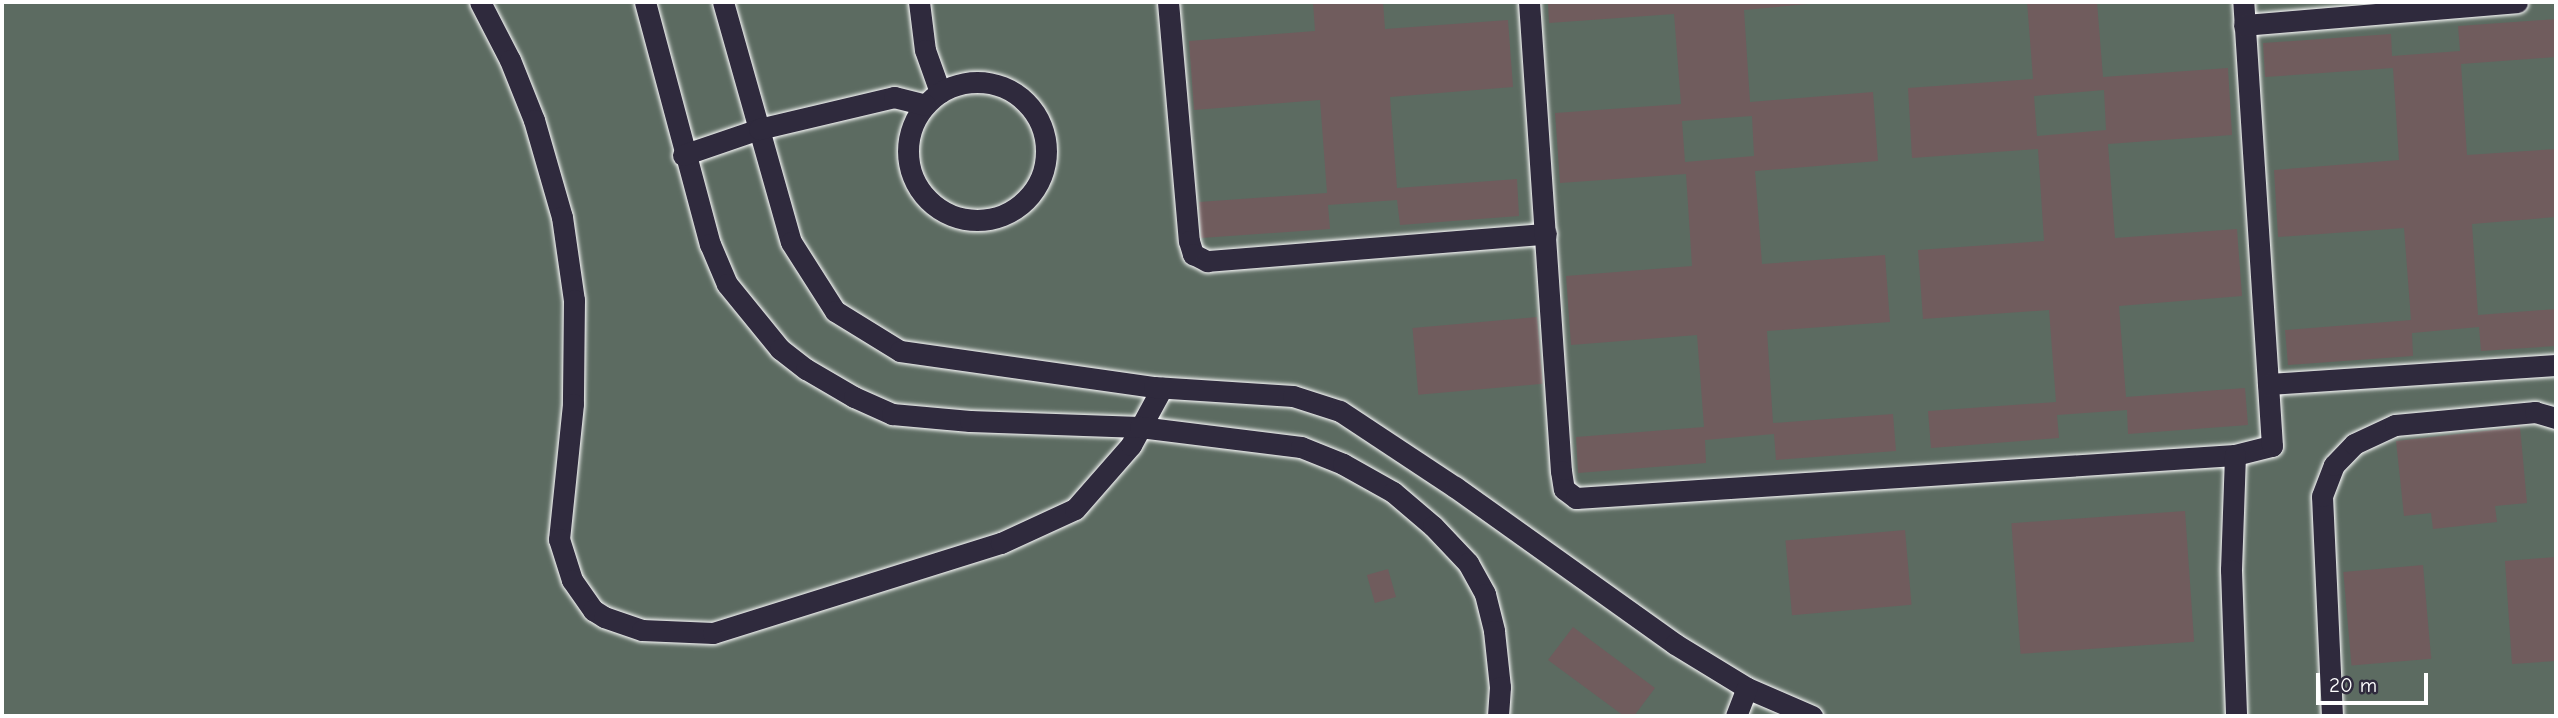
<!DOCTYPE html>
<html>
<head>
<meta charset="utf-8">
<style>
  body { margin:0 }
  #map { position:relative; width:2558px; height:718px; overflow:hidden; background:#423947; font-family:"Comic Neue",sans-serif }
  div>[style] { position:absolute }
  [style*='--x'] { left:calc(var(--x)*1px); top:calc(var(--y)*1px); width:calc(var(--w)*1px); rotate:calc(var(--a)*1deg) }
  .green>* { inset:0; background:#5c6b61; transform-origin:0 0 }
  .building>* { inset:0; background:#705c5d; transform-origin:0 0 }
  .roads { filter:drop-shadow(0 0 2px #fff) drop-shadow(0 0 2px #fff) }
  .service>* { height:21px; margin:-10.5px; padding:0 10.5px; transform-origin:10.5px; border-radius:10.5px; background:#2f2a3d }
  .service>.ring { margin:-10.5px; padding:0; box-sizing:content-box; background:none; border:21px solid #2f2a3d; border-radius:50% }
  span { translate:-50% -50%; white-space:nowrap; text-align:center; line-height:1.15; -webkit-text-stroke:5px #2f2a3d; paint-order:stroke }
  .frame { position:absolute; inset:0; border:4px solid #fff; pointer-events:none }
  .scale { position:absolute; left:2316px; top:673px; width:112px; height:32px; box-sizing:border-box; border:4px solid #fff; border-top:0; padding-left:9px; font-size:21px; line-height:24px; white-space:nowrap; color:#fff; -webkit-text-stroke:5px #2f2a3d; paint-order:stroke }
</style>
</head>
<body>
<div id="map">
  <div class="green">
    <div style="left:2px;top:2px;width:2554px;height:714px"></div>
  </div>
  <div class="building">
    <div style="clip-path:polygon(1313px 2px,1383px 2px,1385px 29px,1508px 20px,1513px 87px,1390px 97px,1397px 188px,1517px 179px,1519px 216px,1400px 225px,1397px 200px,1328px 205px,1330px 229px,1201px 238px,1199px 202px,1327px 193px,1320px 100px,1194px 110px,1189px 41px,1315px 31px)"></div>
    <div style="clip-path:polygon(evenodd,1548px 2px,1830px 2px,1744px 10px,1750px 102px,1873px 92px,1878px 161px,1755px 171px,1762px 264px,1885px 255px,1890px 322px,1767px 331px,1773px 423px,1893px 414px,1896px 451px,1776px 460px,1774px 434px,1705px 440px,1706px 463px,1578px 473px,1576px 437px,1704px 427px,1697px 335px,1571px 345px,1566px 276px,1692px 266px,1686px 174px,1560px 183px,1555px 113px,1681px 104px,1674px 14px,1549px 23px,1548px 2px,1752px 116px,1754px 156px,1685px 162px,1682px 121px,1752px 116px)"></div>
    <div style="clip-path:polygon(evenodd,2027px 2px,2097px 2px,2103px 77px,2228px 68px,2232px 135px,2108px 144px,2115px 238px,2237px 229px,2242px 296px,2119px 306px,2126px 397px,2245px 388px,2248px 425px,2128px 434px,2127px 410px,2057px 415px,2059px 438px,1931px 448px,1928px 411px,2056px 402px,2049px 310px,1923px 319px,1918px 250px,2044px 241px,2038px 149px,1912px 158px,1908px 88px,2033px 79px,2027px 2px,2104px 90px,2106px 130px,2037px 136px,2034px 96px,2104px 90px)"></div>
    <div style="clip-path:polygon(2556px 19px,2556px 57px,2461px 64px,2467px 155px,2556px 149px,2556px 217px,2472px 224px,2478px 315px,2556px 309px,2556px 346px,2481px 351px,2479px 327px,2412px 333px,2413px 356px,2288px 365px,2285px 330px,2411px 320px,2404px 228px,2278px 237px,2274px 170px,2399px 160px,2393px 68px,2265px 77px,2263px 43px,2391px 34px,2392px 56px,2460px 51px,2458px 26px)"></div>
    <div style="left:1537px;top:317px;width:67px;height:125px;rotate:85deg"></div>
    <div style="clip-path:polygon(2520px 427px,2527px 503px,2495px 506px,2497px 522px,2433px 529px,2431px 513px,2404px 516px,2396px 441px)"></div>
    <div style="left:2185px;top:511px;width:131px;height:174px;rotate:86deg"></div>
    <div style="left:1905px;top:530px;width:75px;height:120px;rotate:85deg"></div>
    <div style="clip-path:polygon(2556px 557px,2556px 661px,2512px 664px,2505px 561px)"></div>
    <div style="left:2423px;top:565px;width:94px;height:80px;rotate:85deg"></div>
    <div style="left:1388px;top:569px;width:29px;height:22px;rotate:74deg"></div>
    <div style="clip-path:polygon(1573px 627px,1655px 688px,1634px 716px,1624px 716px,1548px 660px)"></div>
  </div>
  <div class="roads">
    <div class="service">
      <div style="--x:480;--y:2;--w:65;--a:62.7"></div>
      <div style="--x:510;--y:60;--w:65;--a:68.2"></div>
      <div style="--x:534;--y:120;--w:101;--a:73.9"></div>
      <div style="--x:562;--y:217;--w:84;--a:81.8"></div>
      <div style="--x:574;--y:300;--w:104;--a:90.6"></div>
      <div style="--x:573;--y:404;--w:136;--a:95.9"></div>
      <div style="--x:559;--y:539;--w:43;--a:72.4"></div>
      <div style="--x:572;--y:580;--w:37;--a:55"></div>
      <div style="--x:593;--y:610;--w:13;--a:32"></div>
      <div style="--x:604;--y:617;--w:40;--a:18.9"></div>
      <div style="--x:642;--y:630;--w:71;--a:2.4"></div>
      <div style="--x:713;--y:633;--w:302;--a:-17.4"></div>
      <div style="--x:1001;--y:543;--w:81;--a:-24.7"></div>
      <div style="--x:1075;--y:509;--w:85;--a:-48.8"></div>
      <div style="--x:1131;--y:445;--w:65;--a:-61.5"></div>
      <div style="--x:645;--y:2;--w:251;--a:75"></div>
      <div style="--x:710;--y:244;--w:43;--a:67"></div>
      <div style="--x:727;--y:284;--w:84;--a:50.8"></div>
      <div style="--x:780;--y:349;--w:33;--a:38"></div>
      <div style="--x:806;--y:369;--w:56;--a:30.3"></div>
      <div style="--x:854;--y:397;--w:42;--a:24.1"></div>
      <div style="--x:892;--y:414;--w:78;--a:5.1"></div>
      <div style="--x:970;--y:421;--w:170;--a:2"></div>
      <div style="--x:1140;--y:427;--w:162;--a:7.1"></div>
      <div style="--x:1301;--y:447;--w:45;--a:22"></div>
      <div style="--x:1343;--y:464;--w:57;--a:29.2"></div>
      <div style="--x:1393;--y:492;--w:52;--a:40.4"></div>
      <div style="--x:1433;--y:526;--w:51;--a:46.6"></div>
      <div style="--x:1468;--y:563;--w:35;--a:61"></div>
      <div style="--x:1485;--y:594;--w:38;--a:76"></div>
      <div style="--x:1494;--y:631;--w:56;--a:83.9"></div>
      <div style="--x:1500;--y:687;--w:29;--a:94"></div>
      <div style="--x:723;--y:2;--w:249;--a:74.2"></div>
      <div style="--x:791;--y:242;--w:82;--a:57.5"></div>
      <div style="--x:835;--y:311;--w:76;--a:31.6"></div>
      <div style="--x:900;--y:351;--w:257;--a:8.1"></div>
      <div style="--x:1154;--y:387;--w:139;--a:3.7"></div>
      <div style="--x:1293;--y:396;--w:49;--a:17.7"></div>
      <div style="--x:1340;--y:411;--w:138;--a:33.5"></div>
      <div style="--x:1455;--y:487;--w:270;--a:35.5"></div>
      <div style="--x:1675;--y:644;--w:84;--a:31.4"></div>
      <div style="--x:1747;--y:688;--w:71;--a:23.3"></div>
      <div style="--x:919;--y:2;--w:48;--a:82.9"></div>
      <div style="--x:925;--y:50;--w:45;--a:70.3"></div>
      <div style="--x:1168;--y:2;--w:240;--a:85"></div>
      <div style="--x:1189;--y:241;--w:14;--a:73"></div>
      <div style="--x:1193;--y:254;--w:16;--a:27"></div>
      <div style="--x:1207;--y:261;--w:340;--a:-4.6"></div>
      <div style="--x:1529;--y:2;--w:470;--a:86.1"></div>
      <div style="--x:1561;--y:471;--w:18;--a:81"></div>
      <div style="--x:1564;--y:489;--w:15;--a:37"></div>
      <div style="--x:1576;--y:498;--w:660;--a:-3.73"></div>
      <div style="--x:2235;--y:455;--w:38;--a:-14"></div>
      <div style="--x:2272;--y:446;--w:445;--a:-93.7"></div>
      <div style="--x:2244;--y:25;--w:274;--a:-4.8"></div>
      <div class="ring" style="left:908px;top:82px;width:117px;height:117px"></div>
      <div style="--x:683;--y:155;--w:80;--a:-18.9"></div>
      <div style="--x:759;--y:129;--w:139;--a:-13.3"></div>
      <div style="--x:894;--y:97;--w:32;--a:14"></div>
      <div style="--x:2268;--y:384;--w:289;--a:-3.8"></div>
      <div style="--x:2235;--y:455;--w:115;--a:92"></div>
      <div style="--x:2231;--y:570;--w:146;--a:88"></div>
      <div style="--x:1736;--y:716;--w:30;--a:-69"></div>
      <div style="--x:2332;--y:716;--w:220;--a:-92.6"></div>
      <div style="--x:2322;--y:496;--w:33;--a:-69"></div>
      <div style="--x:2334;--y:465;--w:29;--a:-46"></div>
      <div style="--x:2354;--y:444;--w:45;--a:-24.9"></div>
      <div style="--x:2395;--y:425;--w:141;--a:-5.3"></div>
      <div style="--x:2535;--y:412;--w:22;--a:16"></div>
    </div>
  </div>
  <div class="frame"></div>
  <div class="scale">20 m</div>
</div>
</body>
</html>
